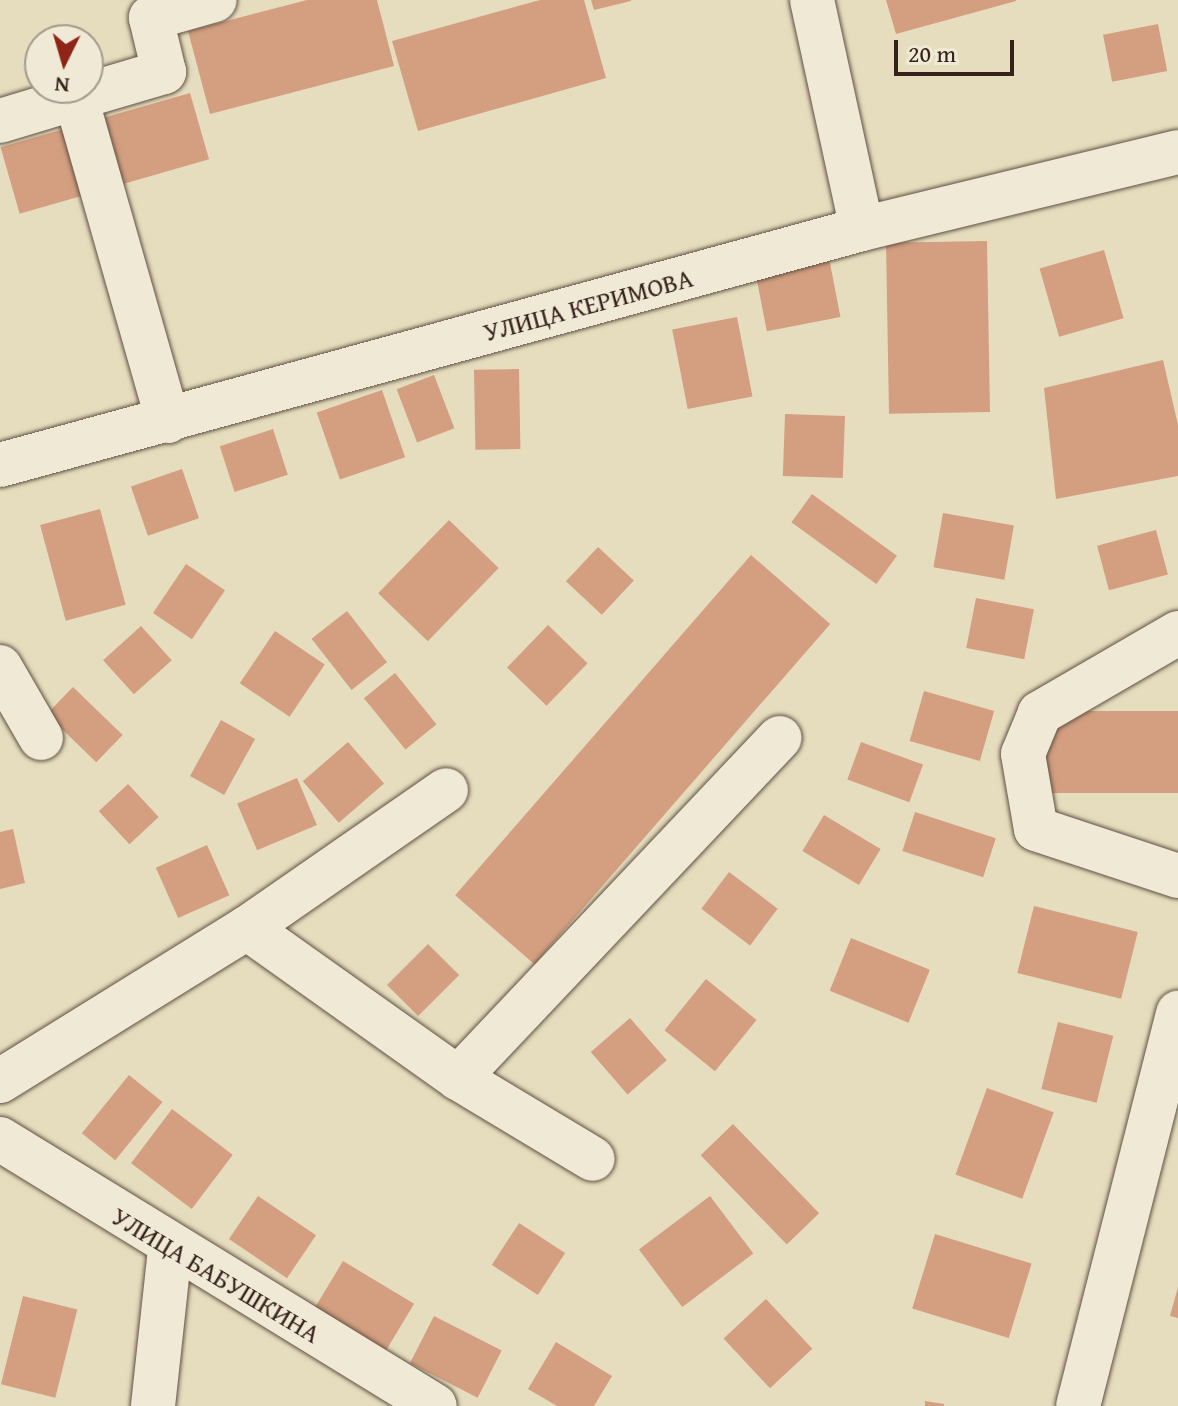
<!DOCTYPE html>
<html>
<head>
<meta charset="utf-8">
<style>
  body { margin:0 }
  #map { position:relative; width:1178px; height:1406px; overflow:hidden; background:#e6ddbe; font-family:"Gentium Book Plus",serif }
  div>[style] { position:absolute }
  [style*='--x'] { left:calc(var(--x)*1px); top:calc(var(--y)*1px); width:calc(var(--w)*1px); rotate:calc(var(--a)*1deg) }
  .building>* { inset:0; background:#d39f80; transform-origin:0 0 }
  .roads { filter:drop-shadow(0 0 2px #625144) drop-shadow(0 0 2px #625144) }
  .minor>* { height:44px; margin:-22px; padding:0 22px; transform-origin:22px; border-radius:22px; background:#efe9d5 }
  span { translate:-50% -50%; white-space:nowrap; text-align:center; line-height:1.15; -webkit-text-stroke:7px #efe9d5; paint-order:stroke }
  .street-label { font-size:26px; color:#36221b }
  .north { position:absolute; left:24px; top:24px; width:80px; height:80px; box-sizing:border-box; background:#efe9d5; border:2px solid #a5998b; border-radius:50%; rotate:185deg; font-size:22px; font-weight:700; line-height:32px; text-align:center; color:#36221b }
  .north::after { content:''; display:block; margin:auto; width:28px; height:36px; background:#8f2418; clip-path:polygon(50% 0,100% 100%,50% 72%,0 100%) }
  .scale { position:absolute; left:894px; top:40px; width:120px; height:36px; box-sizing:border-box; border:4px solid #36221b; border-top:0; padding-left:10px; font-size:24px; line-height:28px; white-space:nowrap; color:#36221b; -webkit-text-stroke:6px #efe9d5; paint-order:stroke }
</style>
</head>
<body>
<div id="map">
  <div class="building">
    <div style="clip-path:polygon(307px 0,377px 0,394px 66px,210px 114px,188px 31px)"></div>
    <div style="clip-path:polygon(540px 0,584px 0,606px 78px,418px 131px,392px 41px)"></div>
    <div style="clip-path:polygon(591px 0,631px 0,631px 1px,594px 10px)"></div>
    <div style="clip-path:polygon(886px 0,1016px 0,1016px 1px,896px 34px)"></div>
    <div style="left:1158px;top:24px;width:48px;height:56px;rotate:79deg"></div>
    <div style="left:190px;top:93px;width:69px;height:197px;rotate:74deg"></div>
    <div style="left:987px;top:241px;width:171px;height:101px;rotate:89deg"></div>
    <div style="left:1104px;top:250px;width:71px;height:67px;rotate:74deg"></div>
    <div style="left:829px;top:258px;width:60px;height:75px;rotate:79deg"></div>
    <div style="left:737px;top:317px;width:81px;height:66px;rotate:79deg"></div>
    <div style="clip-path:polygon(1163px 360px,1178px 425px,1178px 476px,1056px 499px,1044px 388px)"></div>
    <div style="left:519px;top:369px;width:80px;height:45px;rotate:89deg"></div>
    <div style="left:434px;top:375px;width:57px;height:40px;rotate:69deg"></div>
    <div style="left:382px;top:390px;width:71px;height:69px;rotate:71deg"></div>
    <div style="left:785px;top:414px;width:60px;height:62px;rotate:2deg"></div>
    <div style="left:273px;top:429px;width:48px;height:56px;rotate:72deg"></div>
    <div style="left:182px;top:469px;width:52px;height:54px;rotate:71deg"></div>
    <div style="left:812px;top:494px;width:105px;height:35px;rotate:36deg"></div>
    <div style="left:100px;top:509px;width:99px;height:62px;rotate:75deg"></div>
    <div style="left:943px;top:513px;width:72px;height:55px;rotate:10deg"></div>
    <div style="left:449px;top:520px;width:69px;height:102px;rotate:44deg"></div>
    <div style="left:1156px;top:530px;width:46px;height:61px;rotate:75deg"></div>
    <div style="left:598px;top:547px;width:49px;height:47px;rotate:43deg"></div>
    <div style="left:751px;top:555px;width:105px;height:451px;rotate:41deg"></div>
    <div style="left:186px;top:564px;width:47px;height:59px;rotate:34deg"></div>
    <div style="left:976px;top:598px;width:59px;height:51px;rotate:11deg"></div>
    <div style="left:347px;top:611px;width:65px;height:45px;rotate:52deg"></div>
    <div style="left:548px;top:625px;width:55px;height:59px;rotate:44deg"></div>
    <div style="left:141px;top:626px;width:46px;height:51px;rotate:48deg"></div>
    <div style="left:275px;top:631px;width:60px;height:63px;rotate:34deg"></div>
    <div style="left:395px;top:673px;width:66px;height:40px;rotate:51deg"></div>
    <div style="left:73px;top:687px;width:69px;height:38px;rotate:44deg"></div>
    <div style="left:924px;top:691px;width:73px;height:52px;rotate:16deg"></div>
    <div style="left:1178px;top:711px;width:82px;height:147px;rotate:90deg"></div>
    <div style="left:221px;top:720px;width:39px;height:64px;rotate:29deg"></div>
    <div style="left:348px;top:742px;width:55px;height:60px;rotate:49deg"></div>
    <div style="left:861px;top:742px;width:66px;height:40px;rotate:20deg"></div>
    <div style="left:297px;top:778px;width:51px;height:65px;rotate:67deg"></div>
    <div style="left:128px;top:784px;width:45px;height:40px;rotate:47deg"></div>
    <div style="left:915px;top:812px;width:85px;height:41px;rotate:18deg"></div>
    <div style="left:824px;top:815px;width:66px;height:42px;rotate:31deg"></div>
    <div style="clip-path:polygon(13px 829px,25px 883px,0 889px,0 832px)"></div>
    <div style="left:207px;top:845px;width:55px;height:56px;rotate:66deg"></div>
    <div style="left:729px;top:872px;width:61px;height:46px;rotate:37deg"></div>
    <div style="left:1034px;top:906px;width:107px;height:69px;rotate:14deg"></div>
    <div style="left:851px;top:938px;width:85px;height:57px;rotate:22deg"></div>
    <div style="left:428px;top:944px;width:44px;height:58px;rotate:45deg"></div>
    <div style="left:706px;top:979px;width:65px;height:66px;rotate:39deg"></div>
    <div style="left:630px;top:1018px;width:56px;height:52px;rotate:49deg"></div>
    <div style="left:1058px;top:1022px;width:57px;height:69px;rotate:14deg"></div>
    <div style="left:129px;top:1075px;width:43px;height:75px;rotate:39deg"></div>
    <div style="left:987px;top:1088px;width:71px;height:92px;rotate:20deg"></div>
    <div style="left:172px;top:1109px;width:76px;height:68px;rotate:37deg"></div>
    <div style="left:733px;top:1124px;width:124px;height:45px;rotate:46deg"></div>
    <div style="left:258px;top:1196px;width:70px;height:52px;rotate:34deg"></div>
    <div style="left:710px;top:1196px;width:72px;height:89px;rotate:53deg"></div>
    <div style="left:519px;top:1223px;width:55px;height:50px;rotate:33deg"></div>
    <div style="left:935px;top:1234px;width:101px;height:78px;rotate:17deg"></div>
    <div style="left:343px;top:1261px;width:83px;height:57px;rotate:31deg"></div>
    <div style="clip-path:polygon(1178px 1287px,1178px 1318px,1170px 1316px)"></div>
    <div style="left:23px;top:1296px;width:56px;height:91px;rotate:14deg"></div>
    <div style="left:766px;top:1299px;width:68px;height:58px;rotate:47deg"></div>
    <div style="left:434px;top:1316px;width:76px;height:53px;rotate:27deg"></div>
    <div style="clip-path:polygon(556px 1342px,612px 1376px,594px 1406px,557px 1406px,528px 1389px)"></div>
    <div style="clip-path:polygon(925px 1401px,944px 1404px,944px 1406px,925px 1406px)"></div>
  </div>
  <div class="roads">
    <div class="minor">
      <div style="--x:812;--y:0;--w:234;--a:77.7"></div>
      <div style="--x:0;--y:121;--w:79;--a:-16.8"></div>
      <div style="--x:168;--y:421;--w:336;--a:-105.9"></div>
      <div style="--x:76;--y:98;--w:92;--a:-16.5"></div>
      <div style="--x:164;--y:72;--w:56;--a:-103.5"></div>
      <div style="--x:151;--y:18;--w:66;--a:-15.7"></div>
      <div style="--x:0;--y:465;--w:894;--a:-15.31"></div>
      <div style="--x:862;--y:229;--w:325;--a:-13.7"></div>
      <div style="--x:1178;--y:633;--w:160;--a:149.9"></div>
      <div style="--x:1040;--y:713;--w:44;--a:112.5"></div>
      <div style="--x:1023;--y:754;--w:76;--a:80.2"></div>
      <div style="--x:1036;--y:829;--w:150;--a:18.3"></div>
      <div style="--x:0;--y:667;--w:82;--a:60"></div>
      <div style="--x:247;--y:928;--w:242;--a:-34.7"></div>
      <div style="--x:458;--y:1078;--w:468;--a:-46.6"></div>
      <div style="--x:0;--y:1081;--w:291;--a:-31.8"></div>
      <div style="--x:247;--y:928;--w:259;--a:35.4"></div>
      <div style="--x:458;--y:1078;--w:157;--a:31"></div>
      <div style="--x:0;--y:1139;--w:510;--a:31.54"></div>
      <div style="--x:153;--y:1406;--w:157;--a:-83.8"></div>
      <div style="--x:1078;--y:1406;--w:406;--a:-75.7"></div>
    </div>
  </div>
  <div class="street-label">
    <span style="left:588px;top:305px;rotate:-15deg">УЛИЦА КЕРИМОВА</span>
    <span style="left:216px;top:1275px;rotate:31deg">УЛИЦА БАБУШКИНА</span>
  </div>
  <div class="north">N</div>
  <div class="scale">20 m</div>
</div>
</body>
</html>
